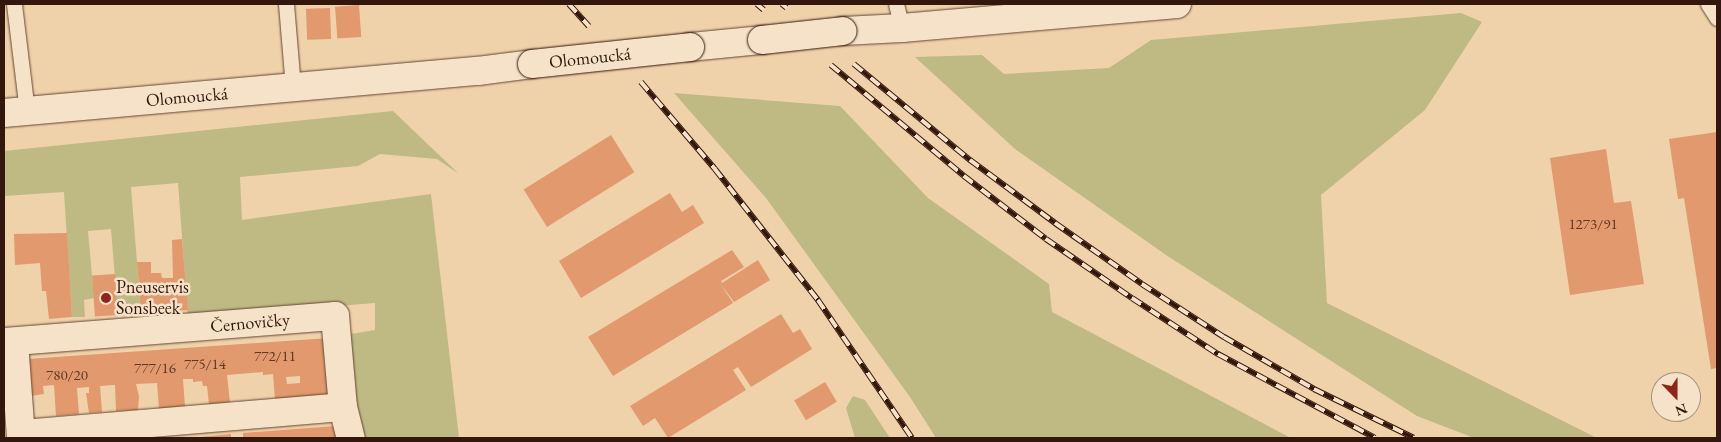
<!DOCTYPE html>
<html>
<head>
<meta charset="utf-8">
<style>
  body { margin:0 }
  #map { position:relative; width:1721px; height:442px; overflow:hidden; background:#efd2aa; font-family:"EB Garamond",serif }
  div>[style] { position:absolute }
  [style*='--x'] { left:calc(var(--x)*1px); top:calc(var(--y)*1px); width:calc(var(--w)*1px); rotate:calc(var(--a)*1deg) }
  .green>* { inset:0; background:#bfba84 }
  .building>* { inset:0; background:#e1996d; transform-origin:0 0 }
  .roads { filter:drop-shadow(0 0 1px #634634) drop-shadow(0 0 1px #634634) }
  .lane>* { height:15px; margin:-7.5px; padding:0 7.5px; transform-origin:7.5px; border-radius:7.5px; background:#f5e2c8 }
  .street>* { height:28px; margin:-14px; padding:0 14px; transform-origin:14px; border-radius:14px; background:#f5e2c8 }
  .secondary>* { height:28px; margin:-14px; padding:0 14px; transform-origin:14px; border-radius:14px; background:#f5e2c8 }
  .rail>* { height:5.5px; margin-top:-2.75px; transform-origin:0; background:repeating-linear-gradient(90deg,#f5e2c8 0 11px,#34170c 0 22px); box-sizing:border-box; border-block:1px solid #34170c }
  .bridges { filter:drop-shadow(0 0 1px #34170c) drop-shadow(0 0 1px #34170c) }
  .secondary-bridge>* { height:28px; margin:-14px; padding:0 14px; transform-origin:14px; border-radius:14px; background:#f5e2c8 }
  .dots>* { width:14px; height:14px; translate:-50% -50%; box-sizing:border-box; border:2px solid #f5e2c8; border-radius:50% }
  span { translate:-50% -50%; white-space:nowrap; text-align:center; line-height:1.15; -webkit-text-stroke:5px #f5e2c8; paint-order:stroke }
  .number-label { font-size:15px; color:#5f3824 }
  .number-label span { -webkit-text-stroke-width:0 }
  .street-label { font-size:18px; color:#34170c }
  .poi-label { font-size:18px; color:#34170c }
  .left { translate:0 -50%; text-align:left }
  .frame { position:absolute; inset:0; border:5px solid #34170c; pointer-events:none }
  .north { position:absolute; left:1651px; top:372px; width:50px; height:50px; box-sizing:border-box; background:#f5e2c8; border:1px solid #a8917d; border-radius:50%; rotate:158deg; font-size:14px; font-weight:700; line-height:20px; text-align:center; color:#34170c }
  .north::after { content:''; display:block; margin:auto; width:18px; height:22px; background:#8f2418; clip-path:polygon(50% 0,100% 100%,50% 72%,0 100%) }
</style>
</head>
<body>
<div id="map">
  <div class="green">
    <div style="clip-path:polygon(1461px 13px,1482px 22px,1425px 110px,1321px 195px,1327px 303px,1597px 438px,1474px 438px,1417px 416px,1166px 255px,1015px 149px,915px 57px,982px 55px,1004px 74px,1109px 68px,1151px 40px)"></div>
    <div style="clip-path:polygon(674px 93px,840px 106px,928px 198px,1049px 284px,1052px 312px,1291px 438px,936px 438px,910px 397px,766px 198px)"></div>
    <div style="clip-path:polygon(393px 111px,459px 174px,437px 159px,380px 154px,358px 166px,240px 177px,242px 220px,431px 194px,459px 438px,355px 438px,345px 335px,375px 330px,375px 303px,188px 318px,178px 183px,131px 187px,141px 313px,118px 315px,111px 229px,88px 231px,94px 298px,84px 300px,85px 317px,72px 317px,64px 192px,4px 196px,4px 151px)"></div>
    <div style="clip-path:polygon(853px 396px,865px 400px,890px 438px,855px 438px,846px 408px)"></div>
  </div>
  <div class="building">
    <div style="left:359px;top:5px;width:32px;height:24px;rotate:86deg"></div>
    <div style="left:330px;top:8px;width:31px;height:24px;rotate:88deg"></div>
    <div style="clip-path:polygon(1717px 132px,1717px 368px,1711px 369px,1684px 198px,1678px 199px,1669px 139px)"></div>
    <div style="left:611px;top:135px;width:44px;height:103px;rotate:58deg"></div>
    <div style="clip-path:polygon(1606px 149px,1614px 203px,1631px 201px,1644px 284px,1570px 295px,1550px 158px)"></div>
    <div style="clip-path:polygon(670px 193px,682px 212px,693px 205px,704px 223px,581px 298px,559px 261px)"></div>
    <div style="clip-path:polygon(67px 233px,72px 317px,49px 319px,46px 291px,42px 291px,40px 263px,15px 265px,14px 234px)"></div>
    <div style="clip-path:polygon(182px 239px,188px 310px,141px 313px,137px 262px,151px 262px,151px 273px,161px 273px,162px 278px,173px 278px,172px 240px)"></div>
    <div style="clip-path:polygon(732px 250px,744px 267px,721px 281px,722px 283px,758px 260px,770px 280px,734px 302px,720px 283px,733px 303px,613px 376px,588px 337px)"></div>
    <div style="left:115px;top:274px;width:41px;height:23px;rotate:86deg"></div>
    <div style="clip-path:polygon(781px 314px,793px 333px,800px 329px,812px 349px,751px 387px,738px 367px,733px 370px,746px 390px,668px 438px,655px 418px,643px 426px,630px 406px)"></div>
    <div style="clip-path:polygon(evenodd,329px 338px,334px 396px,275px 400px,273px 374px,263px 375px,263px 372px,227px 375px,230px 403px,209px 405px,207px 386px,203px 386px,202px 381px,193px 382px,193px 379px,183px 379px,185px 407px,159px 409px,157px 383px,136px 384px,139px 396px,138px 410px,116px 411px,115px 385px,100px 386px,102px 412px,89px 413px,86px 393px,89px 393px,89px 387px,77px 388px,79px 414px,56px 416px,54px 385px,43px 386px,44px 394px,31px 396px,28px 359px,329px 338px,300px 376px,300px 383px,287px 384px,286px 377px,300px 376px)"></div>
    <div style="left:825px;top:382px;width:23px;height:36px;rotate:59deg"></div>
    <div style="clip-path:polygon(336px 426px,337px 438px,243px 438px,243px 433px)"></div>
    <div style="clip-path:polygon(231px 434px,231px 438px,200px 438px,200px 437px)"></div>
  </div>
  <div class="roads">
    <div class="lane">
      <div style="--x:14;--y:4;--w:108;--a:83.1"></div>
      <div style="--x:286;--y:4;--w:83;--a:85.2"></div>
      <div style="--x:896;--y:4;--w:25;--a:76"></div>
      <div style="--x:1708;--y:4;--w:17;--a:57"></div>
    </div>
    <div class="street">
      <div style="--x:4;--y:342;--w:332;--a:-4.5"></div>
      <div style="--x:335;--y:316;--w:91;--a:85"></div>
      <div style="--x:343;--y:407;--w:32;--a:76"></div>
      <div style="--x:14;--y:342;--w:96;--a:85.8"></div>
      <div style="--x:22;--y:434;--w:322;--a:-4.8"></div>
    </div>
    <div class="secondary">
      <div style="--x:843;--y:31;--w:59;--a:-2.9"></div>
      <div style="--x:902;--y:28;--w:276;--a:-5"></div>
      <div style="--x:690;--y:47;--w:72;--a:-5.6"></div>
      <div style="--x:4;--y:113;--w:476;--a:-5.1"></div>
      <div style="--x:478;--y:71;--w:54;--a:-7.4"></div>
    </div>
  </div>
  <div class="rail">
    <div style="--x:569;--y:4;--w:30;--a:48"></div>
    <div style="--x:757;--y:4;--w:9;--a:41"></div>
    <div style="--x:782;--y:4;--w:6;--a:39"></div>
    <div style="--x:854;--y:64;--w:151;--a:39.6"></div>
    <div style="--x:970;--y:160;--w:106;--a:36.5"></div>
    <div style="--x:1055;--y:223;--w:106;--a:35"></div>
    <div style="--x:1142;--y:284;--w:98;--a:32.9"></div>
    <div style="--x:1224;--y:337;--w:104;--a:30"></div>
    <div style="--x:1314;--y:389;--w:111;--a:26.1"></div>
    <div style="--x:831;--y:65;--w:173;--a:39.8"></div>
    <div style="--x:964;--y:176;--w:103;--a:37.5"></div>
    <div style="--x:1046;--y:239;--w:104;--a:34.5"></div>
    <div style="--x:1132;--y:298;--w:103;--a:33.1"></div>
    <div style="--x:1218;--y:354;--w:178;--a:28.1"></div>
    <div style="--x:641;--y:82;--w:114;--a:49.6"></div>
    <div style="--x:715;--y:169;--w:167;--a:51.8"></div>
    <div style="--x:818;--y:300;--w:167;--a:55.7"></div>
  </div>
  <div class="bridges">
    <div class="secondary-bridge">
      <div style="--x:762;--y:40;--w:81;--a:-6.3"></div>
      <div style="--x:532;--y:64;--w:159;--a:-6.1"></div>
    </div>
  </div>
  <div class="dots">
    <div style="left:106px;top:298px;background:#8f2418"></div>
  </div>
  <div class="number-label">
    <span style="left:1593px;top:224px">1273/91</span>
    <span style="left:275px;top:356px">772/11</span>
    <span style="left:205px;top:364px">775/14</span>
    <span style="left:155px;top:368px">777/16</span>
    <span style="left:67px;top:375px">780/20</span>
  </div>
  <div class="street-label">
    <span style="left:590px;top:58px;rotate:-6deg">Olomoucká</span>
    <span style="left:187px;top:97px;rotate:-5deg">Olomoucká</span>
    <span style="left:250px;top:323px;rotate:-5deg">Černovičky</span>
  </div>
  <div class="poi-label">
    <span class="left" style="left:116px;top:298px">Pneuservis<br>Sonsbeek</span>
  </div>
  <div class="frame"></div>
  <div class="north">N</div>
</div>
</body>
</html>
